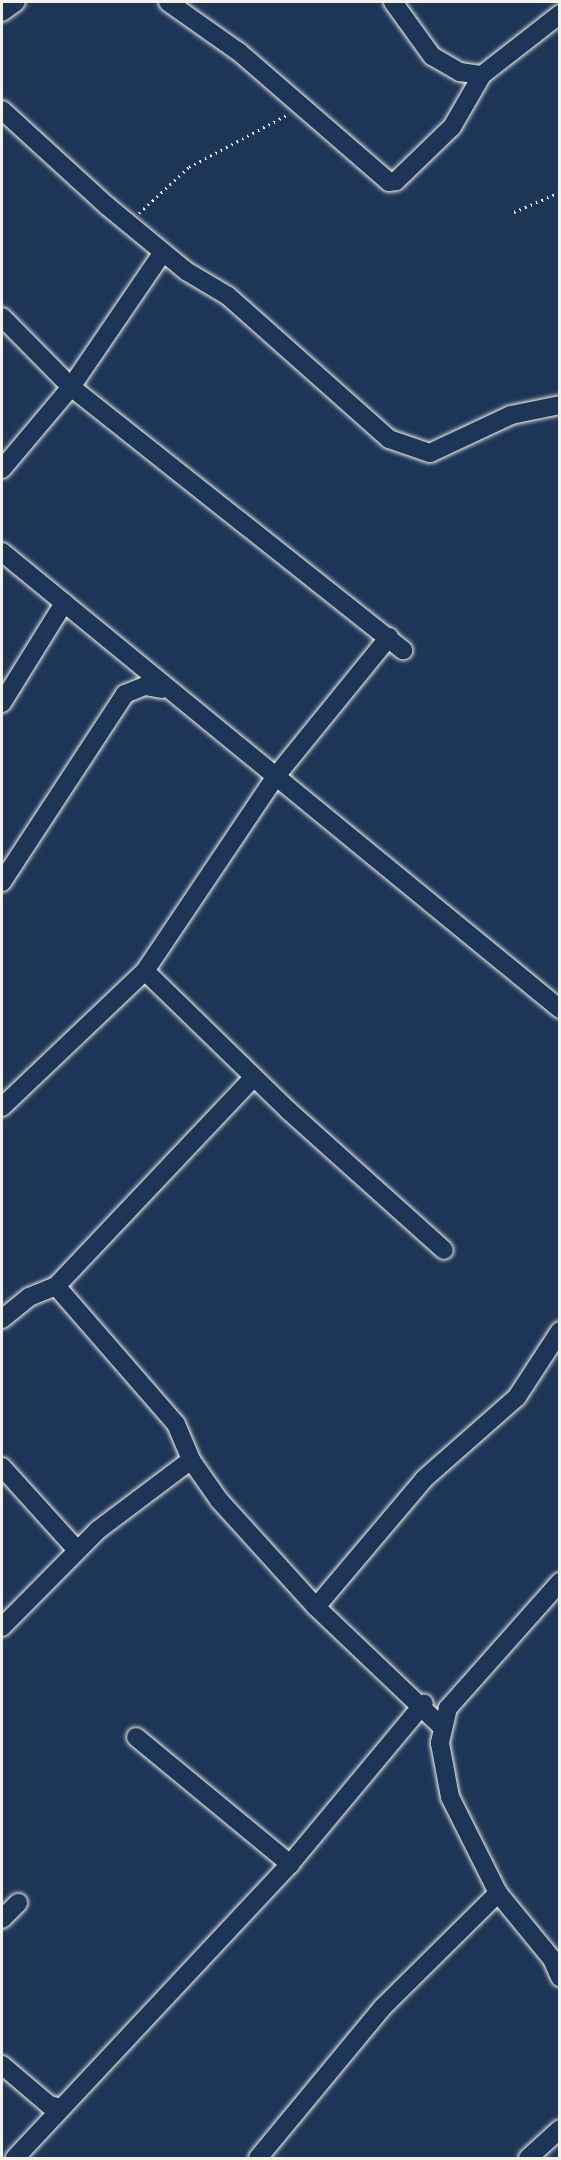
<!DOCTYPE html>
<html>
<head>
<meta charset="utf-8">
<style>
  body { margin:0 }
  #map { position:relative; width:561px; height:2160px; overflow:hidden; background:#1d3557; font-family:Sriracha,sans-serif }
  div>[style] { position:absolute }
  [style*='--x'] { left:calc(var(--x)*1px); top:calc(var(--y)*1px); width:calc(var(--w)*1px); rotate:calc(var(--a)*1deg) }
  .path>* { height:3px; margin-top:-1.5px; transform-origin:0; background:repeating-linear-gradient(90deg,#f4f1e8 0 1.5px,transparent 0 6px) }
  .roads { filter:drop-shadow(0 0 2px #f4f1e8) drop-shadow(0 0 2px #f4f1e8) }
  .minor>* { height:18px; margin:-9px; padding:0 9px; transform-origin:9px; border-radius:9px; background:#1d3557 }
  span { translate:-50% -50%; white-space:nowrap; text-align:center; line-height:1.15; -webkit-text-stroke:4.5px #1d3557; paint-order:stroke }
  .frame { position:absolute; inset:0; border:3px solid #f4f1e8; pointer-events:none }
</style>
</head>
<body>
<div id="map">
  <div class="path">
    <div style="--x:514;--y:212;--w:50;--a:-23.5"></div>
    <div style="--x:139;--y:213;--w:68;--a:-42.6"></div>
    <div style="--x:189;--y:167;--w:111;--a:-28"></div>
  </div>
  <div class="roads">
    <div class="minor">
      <div style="--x:168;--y:2;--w:87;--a:35.2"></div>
      <div style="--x:239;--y:52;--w:198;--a:40.9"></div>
      <div style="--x:389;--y:182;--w:7;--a:-8"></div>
      <div style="--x:396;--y:181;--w:78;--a:-44"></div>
      <div style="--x:452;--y:127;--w:60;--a:-60"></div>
      <div style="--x:393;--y:2;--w:67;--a:54.2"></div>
      <div style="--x:432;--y:56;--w:32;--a:30"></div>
      <div style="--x:460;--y:72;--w:22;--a:8"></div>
      <div style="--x:482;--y:75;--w:99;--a:-38"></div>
      <div style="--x:2;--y:12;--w:17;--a:-36"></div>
      <div style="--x:2;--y:110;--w:141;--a:42.4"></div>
      <div style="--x:106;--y:205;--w:104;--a:39.5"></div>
      <div style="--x:186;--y:271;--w:49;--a:30.8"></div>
      <div style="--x:228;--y:296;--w:215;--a:41.6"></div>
      <div style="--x:389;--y:439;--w:43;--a:18.9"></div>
      <div style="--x:430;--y:453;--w:89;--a:-25.1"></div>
      <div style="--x:511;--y:415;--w:50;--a:-11.5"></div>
      <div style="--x:2;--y:317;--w:98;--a:45.4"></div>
      <div style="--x:71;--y:387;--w:424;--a:38.4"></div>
      <div style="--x:2;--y:469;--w:107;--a:-49.9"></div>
      <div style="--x:71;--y:387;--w:163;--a:-55.7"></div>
      <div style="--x:2;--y:552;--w:721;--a:39.32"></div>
      <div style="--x:389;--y:637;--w:179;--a:129.1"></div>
      <div style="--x:276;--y:776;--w:235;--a:123.9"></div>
      <div style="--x:145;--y:971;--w:201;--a:44.2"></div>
      <div style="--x:289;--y:1111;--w:208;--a:41.9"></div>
      <div style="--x:2;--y:703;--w:118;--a:-58.2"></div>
      <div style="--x:2;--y:882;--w:225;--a:-56.8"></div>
      <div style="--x:125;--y:694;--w:22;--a:-22"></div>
      <div style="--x:145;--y:686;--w:17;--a:10"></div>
      <div style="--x:253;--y:1078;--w:286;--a:133.4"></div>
      <div style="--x:56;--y:1286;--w:183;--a:49"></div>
      <div style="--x:176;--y:1424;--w:39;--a:67"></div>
      <div style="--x:191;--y:1460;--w:49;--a:55"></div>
      <div style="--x:219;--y:1500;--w:144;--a:47.8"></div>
      <div style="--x:316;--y:1607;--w:173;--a:43.6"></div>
      <div style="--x:2;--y:1107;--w:197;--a:-43.6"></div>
      <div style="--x:2;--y:1319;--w:35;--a:-39"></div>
      <div style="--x:29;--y:1297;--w:29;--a:-22"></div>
      <div style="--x:2;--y:1467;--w:110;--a:47.9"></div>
      <div style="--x:560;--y:1582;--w:169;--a:131.6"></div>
      <div style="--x:448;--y:1708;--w:36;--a:103"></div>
      <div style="--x:440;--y:1743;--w:55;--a:79.5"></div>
      <div style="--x:450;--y:1797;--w:107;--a:63.4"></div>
      <div style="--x:498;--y:1893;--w:85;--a:50.7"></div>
      <div style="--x:552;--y:1959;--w:20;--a:66"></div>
      <div style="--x:316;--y:1607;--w:167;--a:-49.8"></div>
      <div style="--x:424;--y:1479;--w:124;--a:-41.4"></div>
      <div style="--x:517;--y:1397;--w:79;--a:-56.9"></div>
      <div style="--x:2;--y:1627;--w:136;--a:-45.3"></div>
      <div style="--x:98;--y:1530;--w:116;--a:-37"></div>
      <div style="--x:136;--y:1737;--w:200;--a:39.5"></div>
      <div style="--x:2;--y:1919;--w:23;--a:-45"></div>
      <div style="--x:2;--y:2065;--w:62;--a:40.4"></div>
      <div style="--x:49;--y:2105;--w:13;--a:13"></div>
      <div style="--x:15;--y:2158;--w:403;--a:-46.9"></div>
      <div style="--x:290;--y:1864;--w:209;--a:-50.2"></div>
      <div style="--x:258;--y:2158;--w:196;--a:-50.4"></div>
      <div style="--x:383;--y:2007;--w:162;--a:-44.7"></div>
      <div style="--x:528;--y:2158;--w:43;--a:-42.2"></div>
    </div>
  </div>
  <div class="frame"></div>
</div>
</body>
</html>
